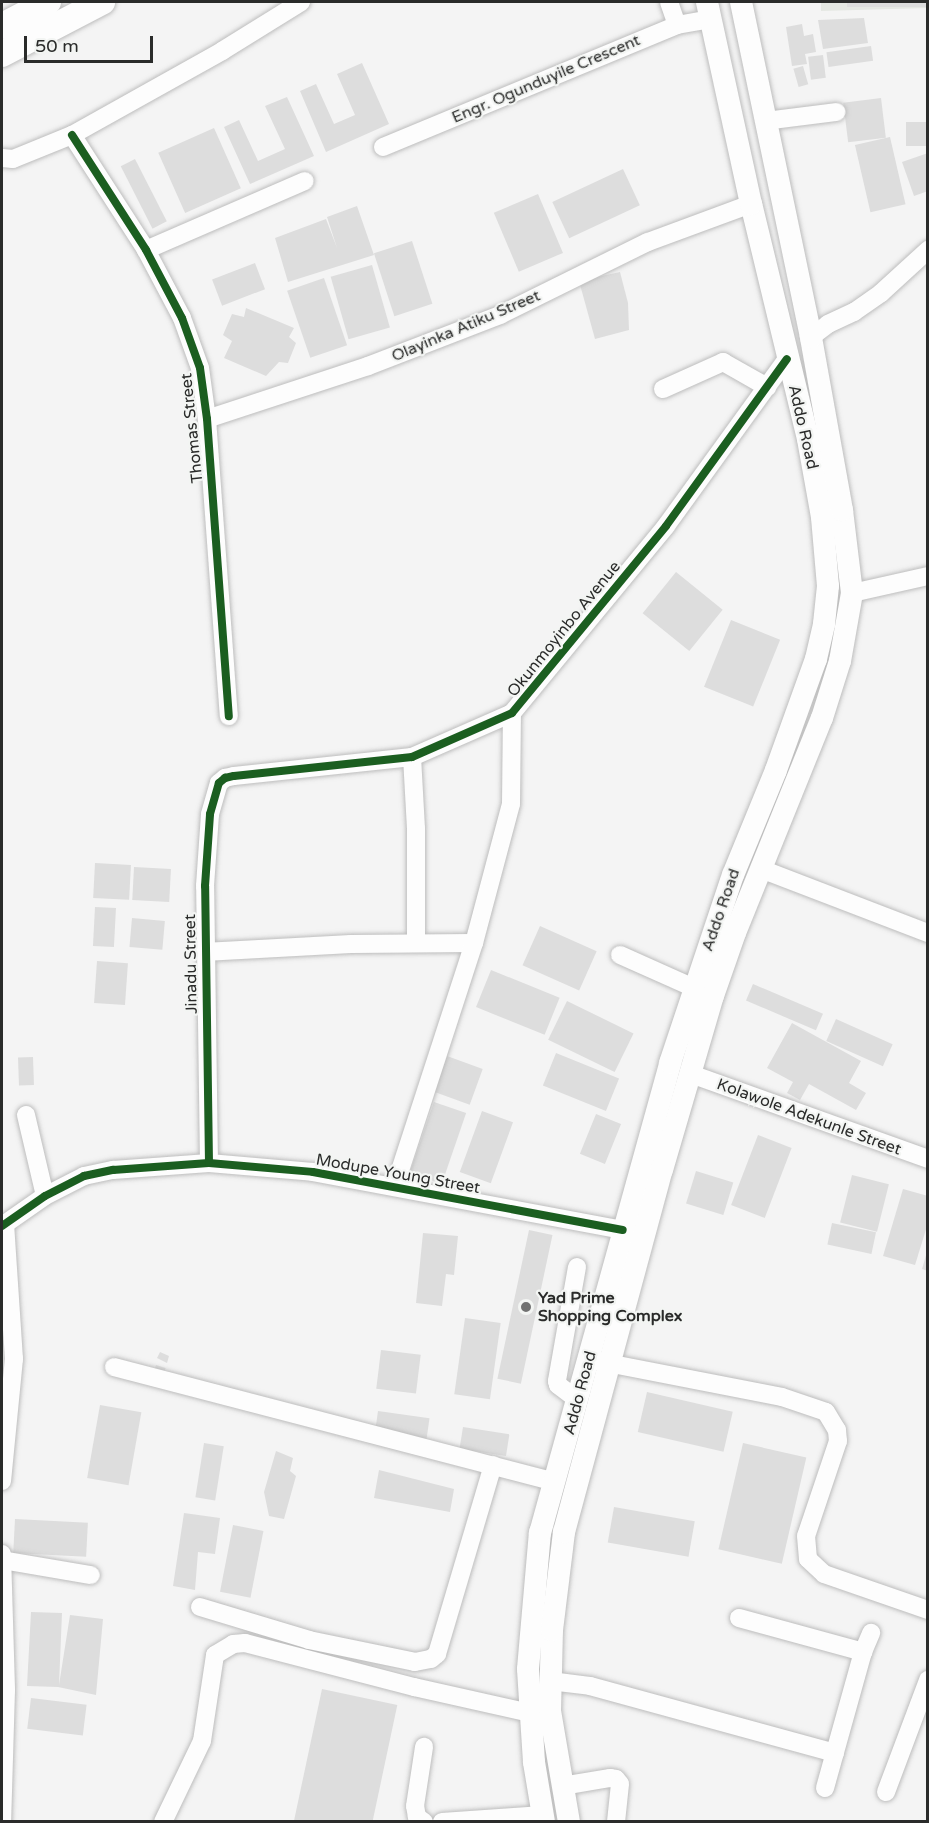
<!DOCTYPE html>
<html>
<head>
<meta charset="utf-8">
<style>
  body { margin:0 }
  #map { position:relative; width:929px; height:1823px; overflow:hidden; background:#f4f4f4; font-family:"Varela Round",sans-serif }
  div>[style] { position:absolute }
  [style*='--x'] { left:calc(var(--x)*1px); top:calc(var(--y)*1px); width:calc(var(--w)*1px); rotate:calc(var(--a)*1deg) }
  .built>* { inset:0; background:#e5e8e3 }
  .building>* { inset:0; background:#ddd; transform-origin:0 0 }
  .roads { filter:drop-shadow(0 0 2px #bdbdbd) drop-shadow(0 0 2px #bdbdbd) }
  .minor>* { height:18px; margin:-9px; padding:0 9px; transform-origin:9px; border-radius:9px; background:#fdfdfd }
  .major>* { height:22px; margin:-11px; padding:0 11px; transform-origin:11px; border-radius:11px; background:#fdfdfd }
  .highway>* { height:26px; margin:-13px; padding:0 13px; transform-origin:13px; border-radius:13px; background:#fdfdfd }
  .cycleway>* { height:8px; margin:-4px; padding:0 4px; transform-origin:4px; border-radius:4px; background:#1b5e20 }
  .dots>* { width:16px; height:16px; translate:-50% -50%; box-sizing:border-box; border:3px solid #f3f5f3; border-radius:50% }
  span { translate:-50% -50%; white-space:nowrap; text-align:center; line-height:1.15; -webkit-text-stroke:4.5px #f3f5f3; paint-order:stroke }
  .street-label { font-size:16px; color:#2a2b2a }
  .poi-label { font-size:16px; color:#2a2b2a; font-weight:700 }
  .left { translate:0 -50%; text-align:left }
  .frame { position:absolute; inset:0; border:3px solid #2a2b2a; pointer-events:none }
  .scale { position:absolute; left:24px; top:36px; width:129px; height:27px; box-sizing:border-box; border:3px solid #2a2b2a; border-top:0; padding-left:8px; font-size:18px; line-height:21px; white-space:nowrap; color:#2a2b2a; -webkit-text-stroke:4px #f3f5f3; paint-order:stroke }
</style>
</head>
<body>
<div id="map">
  <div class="built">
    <div style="clip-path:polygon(821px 2px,927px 2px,927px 8px,821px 11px)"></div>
  </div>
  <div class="building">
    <div style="left:847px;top:2px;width:81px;height:5px"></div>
    <div style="clip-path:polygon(864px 18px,868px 43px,823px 49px,818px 20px)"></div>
    <div style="clip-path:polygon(802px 24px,804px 36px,813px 34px,816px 52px,805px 54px,807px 64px,792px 66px,786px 27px)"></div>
    <div style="left:871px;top:46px;width:15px;height:45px;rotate:82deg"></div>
    <div style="left:823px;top:55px;width:23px;height:15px;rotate:83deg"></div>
    <div style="clip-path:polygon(362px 63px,389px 124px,326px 152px,300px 91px,316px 84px,334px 124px,355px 115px,337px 74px)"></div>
    <div style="left:803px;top:66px;width:19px;height:10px;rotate:74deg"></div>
    <div style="clip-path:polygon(287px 97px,314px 156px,250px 184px,224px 127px,239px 120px,258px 161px,285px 149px,265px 106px)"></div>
    <div style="left:881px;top:98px;width:40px;height:38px;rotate:83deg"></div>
    <div style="left:928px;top:122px;width:24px;height:22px;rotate:90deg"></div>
    <div style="left:214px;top:128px;width:66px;height:61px;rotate:66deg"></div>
    <div style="left:890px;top:137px;width:69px;height:36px;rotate:77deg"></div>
    <div style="clip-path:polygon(928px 153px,928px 191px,914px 196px,902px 162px)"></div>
    <div style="left:135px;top:159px;width:70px;height:16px;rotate:63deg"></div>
    <div style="left:623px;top:169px;width:40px;height:78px;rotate:65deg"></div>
    <div style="left:538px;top:194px;width:64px;height:48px;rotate:67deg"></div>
    <div style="clip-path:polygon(357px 206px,374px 255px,288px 282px,275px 238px,326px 219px,337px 248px,327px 217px)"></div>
    <div style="left:412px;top:241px;width:66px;height:40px;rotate:72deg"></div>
    <div style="left:255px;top:263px;width:28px;height:46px;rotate:69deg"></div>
    <div style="left:372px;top:265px;width:65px;height:43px;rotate:74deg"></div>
    <div style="clip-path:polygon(620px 272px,628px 303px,629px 330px,595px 339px,579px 281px)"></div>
    <div style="left:324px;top:278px;width:71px;height:39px;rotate:71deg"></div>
    <div style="clip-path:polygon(246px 308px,294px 328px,289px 337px,296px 343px,288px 363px,279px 362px,266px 376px,224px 358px,232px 341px,223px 335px,232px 314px,244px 317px)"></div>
    <div style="left:676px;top:572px;width:60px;height:53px;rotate:39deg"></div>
    <div style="left:731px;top:620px;width:53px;height:72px;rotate:22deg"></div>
    <div style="left:95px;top:863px;width:36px;height:35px;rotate:3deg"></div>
    <div style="left:134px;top:867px;width:37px;height:33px;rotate:3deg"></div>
    <div style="left:95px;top:907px;width:21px;height:39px;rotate:3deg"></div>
    <div style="left:132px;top:918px;width:33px;height:29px;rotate:5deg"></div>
    <div style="left:540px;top:926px;width:62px;height:43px;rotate:24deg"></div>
    <div style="left:97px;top:961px;width:31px;height:42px;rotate:4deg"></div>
    <div style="left:491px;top:970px;width:74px;height:40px;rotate:22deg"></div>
    <div style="left:753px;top:984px;width:76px;height:18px;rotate:23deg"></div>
    <div style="left:567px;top:1001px;width:74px;height:43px;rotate:26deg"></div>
    <div style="left:836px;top:1019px;width:62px;height:24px;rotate:24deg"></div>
    <div style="clip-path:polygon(792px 1023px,861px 1061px,849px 1083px,866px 1093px,856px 1110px,809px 1084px,800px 1100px,787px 1093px,793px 1082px,767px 1068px)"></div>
    <div style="left:556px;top:1053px;width:68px;height:35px;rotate:22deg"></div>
    <div style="left:447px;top:1056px;width:38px;height:38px;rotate:20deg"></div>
    <div style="left:33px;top:1057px;width:28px;height:15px;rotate:88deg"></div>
    <div style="left:434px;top:1102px;width:34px;height:75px;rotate:19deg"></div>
    <div style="left:482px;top:1111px;width:33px;height:65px;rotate:20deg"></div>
    <div style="left:596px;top:1114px;width:27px;height:43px;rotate:22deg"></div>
    <div style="left:758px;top:1135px;width:36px;height:75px;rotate:21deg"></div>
    <div style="left:696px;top:1171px;width:39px;height:34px;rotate:17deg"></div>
    <div style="left:852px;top:1175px;width:38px;height:49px;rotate:14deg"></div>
    <div style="clip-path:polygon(903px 1189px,928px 1196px,928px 1223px,915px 1265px,883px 1256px)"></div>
    <div style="left:832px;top:1223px;width:45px;height:22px;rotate:12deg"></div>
    <div style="left:529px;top:1230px;width:24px;height:152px;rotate:12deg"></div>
    <div style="clip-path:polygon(423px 1233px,458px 1236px,454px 1275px,446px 1274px,442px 1306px,416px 1303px)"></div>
    <div style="clip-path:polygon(927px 1252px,928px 1252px,928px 1271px,922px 1269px)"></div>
    <div style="left:465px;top:1318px;width:36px;height:77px;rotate:8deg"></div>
    <div style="left:381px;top:1350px;width:40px;height:39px;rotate:7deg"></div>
    <div style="clip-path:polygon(160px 1352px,169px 1356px,167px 1363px,157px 1358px)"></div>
    <div style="left:156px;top:1365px;width:10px;height:8px;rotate:17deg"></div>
    <div style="left:647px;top:1392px;width:88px;height:41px;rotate:13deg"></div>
    <div style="left:100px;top:1405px;width:42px;height:74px;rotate:10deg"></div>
    <div style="left:378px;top:1411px;width:52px;height:23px;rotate:8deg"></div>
    <div style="left:463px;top:1427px;width:47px;height:22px;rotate:9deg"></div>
    <div style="left:204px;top:1443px;width:20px;height:55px;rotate:9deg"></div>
    <div style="left:743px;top:1443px;width:65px;height:109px;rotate:13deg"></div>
    <div style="clip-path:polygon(276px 1451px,293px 1458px,290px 1471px,296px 1476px,284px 1519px,269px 1516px,264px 1492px)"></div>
    <div style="clip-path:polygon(379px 1470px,454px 1489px,450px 1512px,374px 1498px)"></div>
    <div style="left:614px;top:1507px;width:82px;height:36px;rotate:10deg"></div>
    <div style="clip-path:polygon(184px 1513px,220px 1518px,215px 1554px,198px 1552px,195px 1590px,173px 1586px)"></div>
    <div style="left:15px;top:1519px;width:73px;height:34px;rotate:3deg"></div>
    <div style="left:233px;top:1525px;width:31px;height:68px;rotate:11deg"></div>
    <div style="clip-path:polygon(31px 1612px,62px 1613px,59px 1685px,70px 1615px,103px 1619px,96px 1695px,58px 1687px,27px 1686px)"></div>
    <div style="left:322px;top:1689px;width:77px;height:136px;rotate:12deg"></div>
    <div style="left:31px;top:1698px;width:56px;height:31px;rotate:7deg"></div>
  </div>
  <div class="roads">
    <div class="minor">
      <div style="--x:669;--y:2;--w:24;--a:71"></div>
      <div style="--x:765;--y:121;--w:72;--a:-7.2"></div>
      <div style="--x:72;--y:135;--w:137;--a:57.2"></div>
      <div style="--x:146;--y:250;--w:77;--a:62.1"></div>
      <div style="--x:182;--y:318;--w:53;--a:70.2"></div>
      <div style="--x:200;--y:368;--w:51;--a:82.2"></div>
      <div style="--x:207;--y:419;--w:298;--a:85.8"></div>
      <div style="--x:383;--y:147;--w:318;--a:-22.5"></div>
      <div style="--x:677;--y:25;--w:35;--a:-10"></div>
      <div style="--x:2;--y:158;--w:11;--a:5"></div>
      <div style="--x:13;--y:159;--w:64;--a:-22.1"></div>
      <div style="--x:72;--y:135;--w:172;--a:-29.2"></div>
      <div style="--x:222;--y:51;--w:93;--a:-31.8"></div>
      <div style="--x:146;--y:250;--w:173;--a:-23.5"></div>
      <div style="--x:811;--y:337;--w:21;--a:-37"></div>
      <div style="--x:828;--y:324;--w:29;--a:-25"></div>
      <div style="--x:854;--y:312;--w:33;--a:-35"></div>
      <div style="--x:881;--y:293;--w:64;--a:-42.5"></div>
      <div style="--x:663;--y:389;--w:66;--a:-24.2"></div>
      <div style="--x:723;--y:362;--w:51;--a:29.6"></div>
      <div style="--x:207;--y:419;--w:169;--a:-18.2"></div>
      <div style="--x:368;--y:366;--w:142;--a:-21.1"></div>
      <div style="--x:500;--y:315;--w:165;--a:-26.3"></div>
      <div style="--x:648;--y:242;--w:110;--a:-20.3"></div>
      <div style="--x:852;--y:593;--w:78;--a:-12.6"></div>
      <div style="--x:412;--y:757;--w:72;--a:86.8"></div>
      <div style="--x:416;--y:829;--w:114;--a:90"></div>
      <div style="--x:761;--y:869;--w:179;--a:21"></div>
      <div style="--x:204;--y:952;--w:147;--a:-3.1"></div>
      <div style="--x:351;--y:944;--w:123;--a:-0.5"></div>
      <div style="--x:620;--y:955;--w:81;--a:24"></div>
      <div style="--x:691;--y:1074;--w:252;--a:19.7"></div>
      <div style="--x:26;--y:1115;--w:83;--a:76.8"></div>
      <div style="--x:209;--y:1163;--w:277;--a:-90.8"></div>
      <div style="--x:205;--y:886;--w:72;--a:-86"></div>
      <div style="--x:210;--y:814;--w:32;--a:-74"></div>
      <div style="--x:219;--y:783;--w:8;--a:-40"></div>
      <div style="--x:225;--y:778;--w:9;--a:-13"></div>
      <div style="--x:234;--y:776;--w:179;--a:-6.1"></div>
      <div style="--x:412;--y:757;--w:109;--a:-23.7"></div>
      <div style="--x:512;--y:713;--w:242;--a:-50.5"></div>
      <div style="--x:666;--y:526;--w:206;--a:-54.1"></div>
      <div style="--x:395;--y:1186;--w:256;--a:-72"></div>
      <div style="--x:474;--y:943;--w:144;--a:-75.1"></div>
      <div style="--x:511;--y:804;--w:91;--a:-89.4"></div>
      <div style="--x:2;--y:1226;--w:52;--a:-34.9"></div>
      <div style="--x:45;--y:1196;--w:44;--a:-27.1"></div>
      <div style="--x:84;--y:1176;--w:30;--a:-12"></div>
      <div style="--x:113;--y:1170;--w:96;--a:-4.2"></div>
      <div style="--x:209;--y:1163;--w:104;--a:4.9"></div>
      <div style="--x:313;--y:1172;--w:315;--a:10.6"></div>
      <div style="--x:577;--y:1267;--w:116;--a:100"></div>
      <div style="--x:557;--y:1381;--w:4;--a:76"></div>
      <div style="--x:558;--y:1385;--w:25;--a:37"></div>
      <div style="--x:597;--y:1361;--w:188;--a:11"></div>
      <div style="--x:782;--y:1397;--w:46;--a:18.8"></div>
      <div style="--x:826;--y:1412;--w:21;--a:59"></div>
      <div style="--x:837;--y:1430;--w:11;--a:85"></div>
      <div style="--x:838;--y:1441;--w:100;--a:108.6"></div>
      <div style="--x:806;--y:1536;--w:23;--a:85"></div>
      <div style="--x:808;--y:1559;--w:22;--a:43"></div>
      <div style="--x:824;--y:1574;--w:110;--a:19.1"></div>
      <div style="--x:114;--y:1367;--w:455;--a:14.6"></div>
      <div style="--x:2;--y:1481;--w:123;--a:-84.4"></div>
      <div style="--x:14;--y:1359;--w:135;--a:-93.8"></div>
      <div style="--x:2;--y:1554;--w:136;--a:88.3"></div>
      <div style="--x:6;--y:1690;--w:132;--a:91.7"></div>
      <div style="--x:2;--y:1560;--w:90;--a:9.6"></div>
      <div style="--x:200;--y:1607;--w:114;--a:16.8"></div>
      <div style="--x:309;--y:1640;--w:108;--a:11.7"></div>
      <div style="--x:415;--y:1662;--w:16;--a:-11"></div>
      <div style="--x:431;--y:1659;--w:8;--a:-40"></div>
      <div style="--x:437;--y:1654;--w:197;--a:-73.5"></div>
      <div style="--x:739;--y:1618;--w:129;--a:15.3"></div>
      <div style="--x:863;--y:1652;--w:21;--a:-67"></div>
      <div style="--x:550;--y:1681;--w:40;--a:7.1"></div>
      <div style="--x:590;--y:1686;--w:254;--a:15.3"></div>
      <div style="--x:562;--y:1786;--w:49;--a:-9.5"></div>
      <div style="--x:610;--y:1778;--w:6;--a:9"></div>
      <div style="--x:616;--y:1779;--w:6;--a:51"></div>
      <div style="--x:620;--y:1784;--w:38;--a:96"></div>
      <div style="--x:825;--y:1788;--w:141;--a:-74.4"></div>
      <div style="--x:886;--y:1792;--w:120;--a:-69.4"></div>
      <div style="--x:163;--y:1822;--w:90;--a:-64.3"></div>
      <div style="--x:202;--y:1741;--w:87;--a:-81.4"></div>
      <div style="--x:215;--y:1655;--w:21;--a:-31"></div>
      <div style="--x:233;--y:1644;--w:12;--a:-5"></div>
      <div style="--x:245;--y:1643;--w:175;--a:14.6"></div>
      <div style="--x:414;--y:1687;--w:119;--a:12.6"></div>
      <div style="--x:424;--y:1822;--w:9;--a:-144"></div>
      <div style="--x:417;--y:1817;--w:11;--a:-100"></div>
      <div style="--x:415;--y:1806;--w:60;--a:-81.3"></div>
      <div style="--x:442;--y:1822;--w:101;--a:-4"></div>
    </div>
    <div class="major">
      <div style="--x:544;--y:1822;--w:61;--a:-99.5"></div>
      <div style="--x:534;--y:1762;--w:93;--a:-93.7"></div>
      <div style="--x:528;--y:1669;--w:137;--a:-85"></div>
      <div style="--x:540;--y:1533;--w:488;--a:-74.5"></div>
      <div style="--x:670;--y:1063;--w:198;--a:-71.5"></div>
      <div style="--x:733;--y:875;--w:113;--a:-67.7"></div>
      <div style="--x:776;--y:770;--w:118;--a:-70.2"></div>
      <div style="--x:816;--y:659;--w:36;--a:-77"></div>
      <div style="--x:824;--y:624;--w:38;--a:-84"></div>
      <div style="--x:828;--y:586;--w:69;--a:-95"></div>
      <div style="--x:822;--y:517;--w:79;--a:-100.2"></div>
      <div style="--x:808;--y:439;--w:242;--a:-103.6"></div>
      <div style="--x:751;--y:204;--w:207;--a:-102.3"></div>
      <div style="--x:569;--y:1822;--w:113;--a:-99.7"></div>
      <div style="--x:550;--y:1711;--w:81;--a:-88.6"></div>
      <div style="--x:552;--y:1630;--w:99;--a:-83"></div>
      <div style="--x:564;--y:1532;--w:375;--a:-74.9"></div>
      <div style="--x:662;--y:1170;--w:181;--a:-73.7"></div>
      <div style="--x:713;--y:996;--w:67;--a:-70.8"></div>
      <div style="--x:735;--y:933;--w:232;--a:-68"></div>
      <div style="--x:822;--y:718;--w:60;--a:-72.5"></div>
      <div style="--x:840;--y:661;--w:69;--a:-80"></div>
      <div style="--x:852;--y:593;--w:84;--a:-96.9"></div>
      <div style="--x:842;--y:510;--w:176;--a:-100.2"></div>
      <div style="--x:811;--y:337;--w:342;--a:-101.8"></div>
    </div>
    <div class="highway">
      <div style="--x:2;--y:26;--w:52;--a:-27.6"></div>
      <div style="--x:2;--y:54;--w:113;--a:-27.5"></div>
    </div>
  </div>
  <div class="cycleway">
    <div style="--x:72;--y:135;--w:137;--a:57.2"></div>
    <div style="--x:146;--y:250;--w:77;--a:62.1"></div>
    <div style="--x:182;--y:318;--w:53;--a:70.2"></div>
    <div style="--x:200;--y:368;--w:51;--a:82.2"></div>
    <div style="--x:207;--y:419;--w:298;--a:85.8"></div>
    <div style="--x:209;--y:1163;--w:277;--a:-90.8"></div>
    <div style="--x:205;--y:886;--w:72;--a:-86"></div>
    <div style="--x:210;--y:814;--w:32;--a:-74"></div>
    <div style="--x:219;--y:783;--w:8;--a:-40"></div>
    <div style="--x:225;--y:778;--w:9;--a:-13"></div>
    <div style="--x:234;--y:776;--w:179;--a:-6.1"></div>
    <div style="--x:412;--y:757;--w:109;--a:-23.7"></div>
    <div style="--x:512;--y:713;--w:242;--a:-50.5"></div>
    <div style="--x:666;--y:526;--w:206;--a:-54.1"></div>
    <div style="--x:2;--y:1226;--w:52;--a:-34.9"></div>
    <div style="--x:45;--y:1196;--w:44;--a:-27.1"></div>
    <div style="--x:84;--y:1176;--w:30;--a:-12"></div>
    <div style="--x:113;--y:1170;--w:96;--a:-4.2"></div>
    <div style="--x:209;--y:1163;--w:104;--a:4.9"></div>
    <div style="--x:313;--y:1172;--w:315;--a:10.6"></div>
  </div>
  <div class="dots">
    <div style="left:526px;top:1307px;background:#717171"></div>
  </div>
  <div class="street-label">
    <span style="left:546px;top:79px;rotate:-23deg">Engr. Ogunduyile Crescent</span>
    <span style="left:466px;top:326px;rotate:-23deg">Olayinka Atiku Street</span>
    <span style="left:803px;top:427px;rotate:77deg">Addo Road</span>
    <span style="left:192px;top:428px;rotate:-96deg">Thomas Street</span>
    <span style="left:564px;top:629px;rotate:-51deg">Okunmoyinbo Avenue</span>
    <span style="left:721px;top:910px;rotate:-71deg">Addo Road</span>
    <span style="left:191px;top:964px;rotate:-91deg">Jinadu Street</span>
    <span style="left:809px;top:1117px;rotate:20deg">Kolawole Adekunle Street</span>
    <span style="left:398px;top:1174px;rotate:10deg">Modupe Young Street</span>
    <span style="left:580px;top:1393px;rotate:-75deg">Addo Road</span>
  </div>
  <div class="poi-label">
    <span class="left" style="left:538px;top:1307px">Yad Prime<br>Shopping Complex</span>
  </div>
  <div class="frame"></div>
  <div class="scale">50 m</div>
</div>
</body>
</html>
